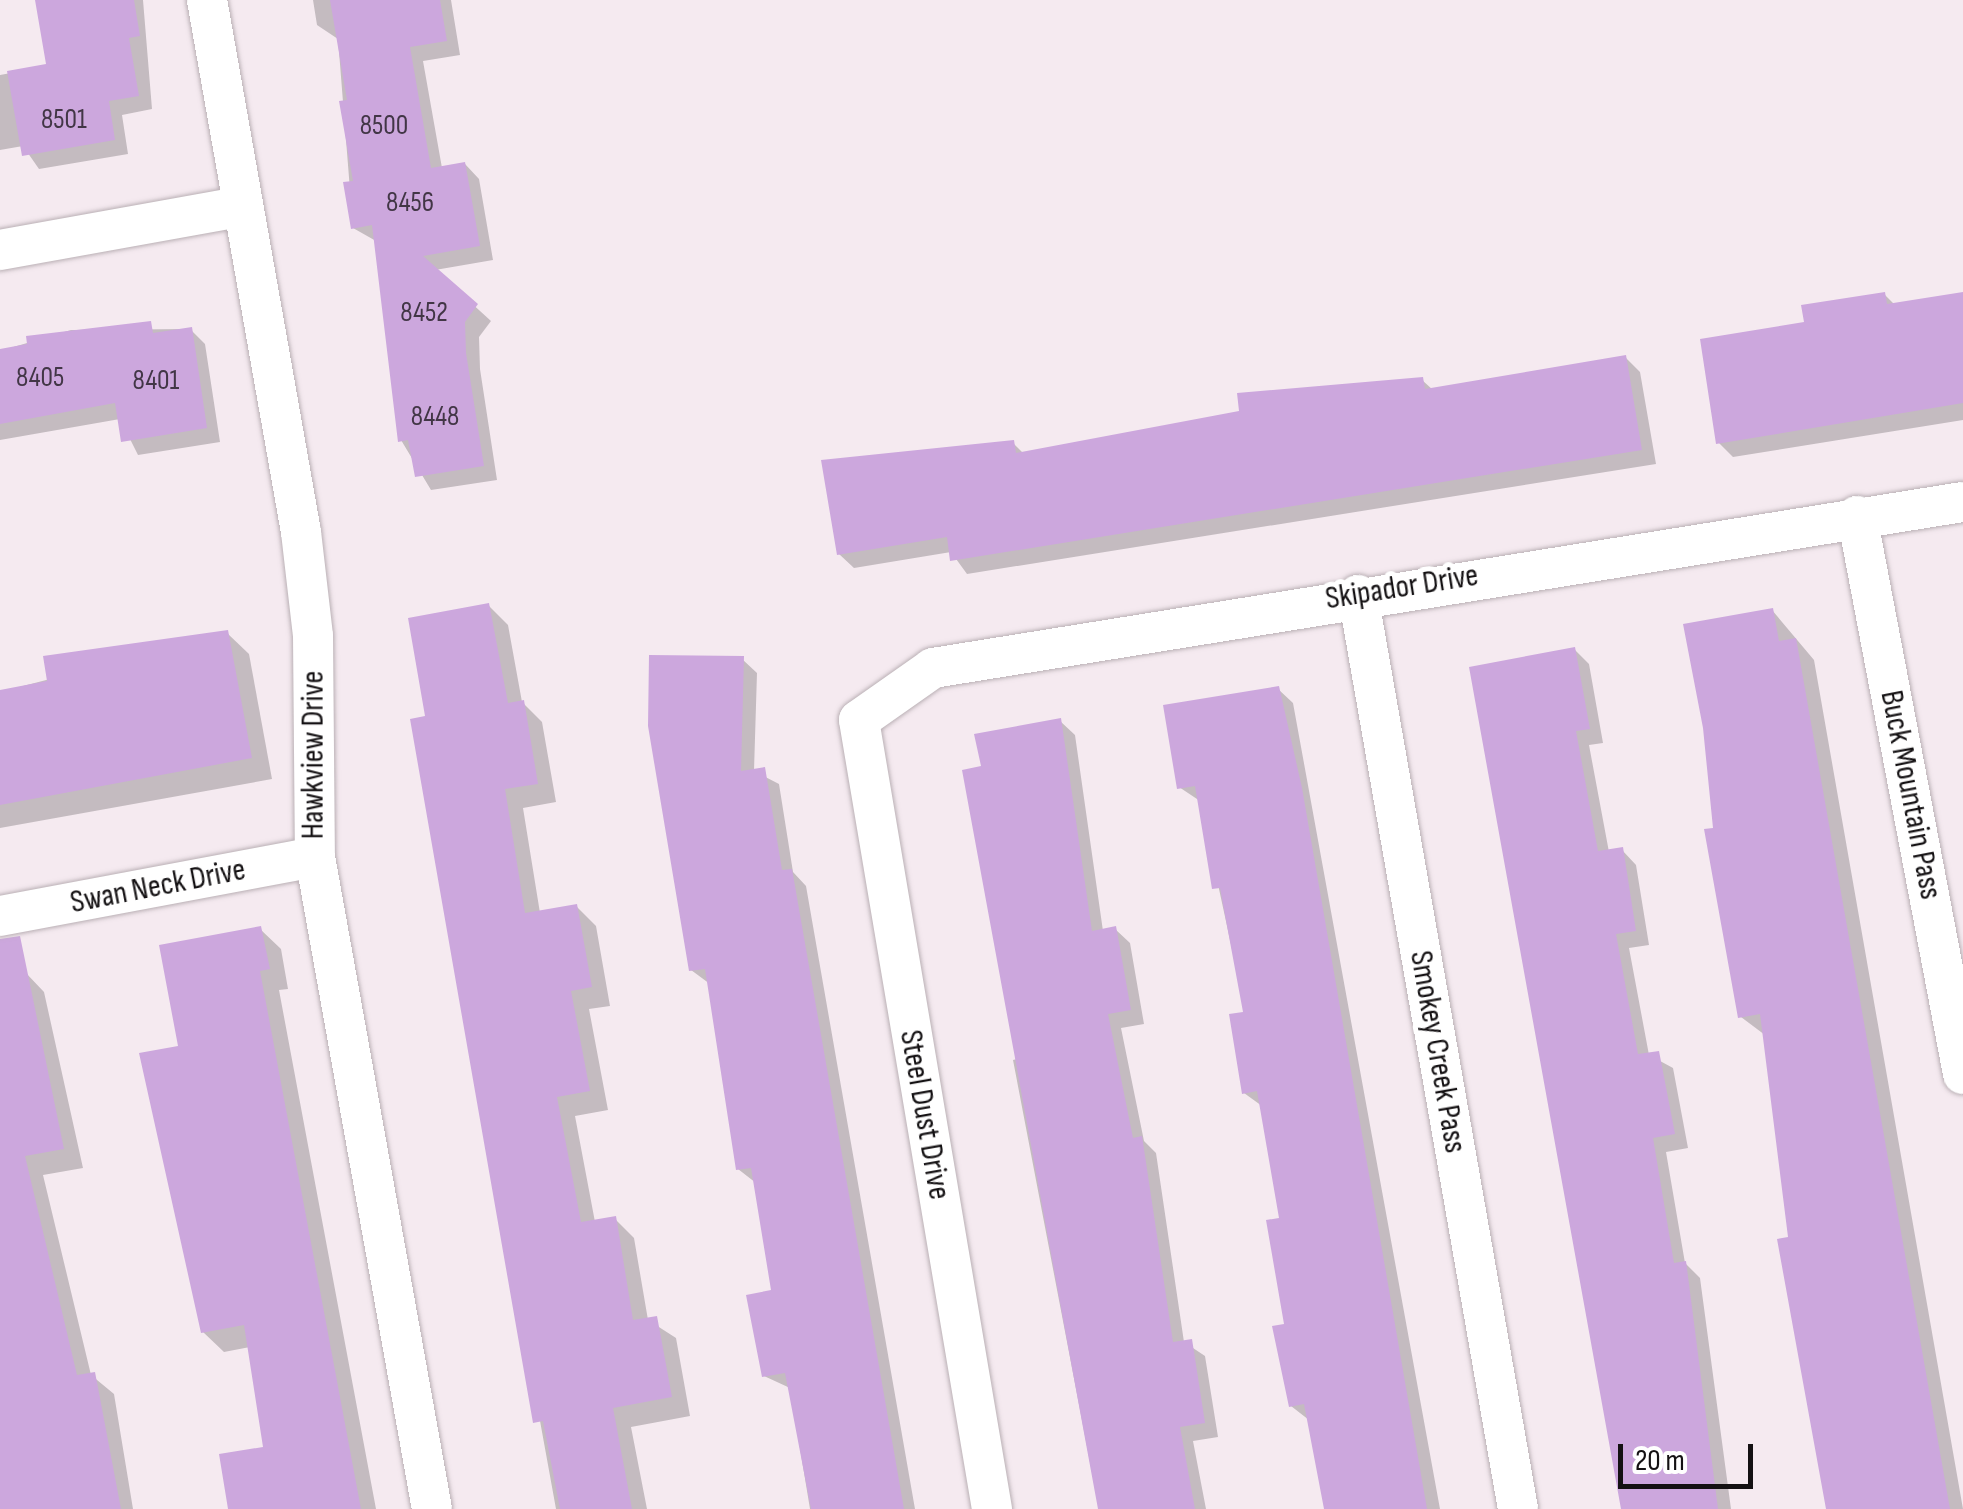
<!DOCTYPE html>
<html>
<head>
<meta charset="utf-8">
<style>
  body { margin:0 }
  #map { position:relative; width:1963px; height:1509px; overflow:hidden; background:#f5eaf0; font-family:"Sofia Sans Condensed",sans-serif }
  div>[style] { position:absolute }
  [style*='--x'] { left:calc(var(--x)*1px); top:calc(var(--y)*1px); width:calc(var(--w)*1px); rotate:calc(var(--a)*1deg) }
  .shadow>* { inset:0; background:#0003 }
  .building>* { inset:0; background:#cca7dd }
  .roads { filter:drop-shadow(0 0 2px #bab0b5) drop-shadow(0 0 2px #bab0b5) }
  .street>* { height:40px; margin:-20px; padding:0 20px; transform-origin:20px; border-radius:20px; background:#fff }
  span { translate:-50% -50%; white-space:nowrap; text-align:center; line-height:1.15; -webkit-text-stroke:10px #fff; paint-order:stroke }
  .number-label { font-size:28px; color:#423646 }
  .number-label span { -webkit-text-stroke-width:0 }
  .street-label { font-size:32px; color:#141113 }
  .scale { position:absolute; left:1618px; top:1444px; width:135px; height:45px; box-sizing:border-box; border:5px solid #141113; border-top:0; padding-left:12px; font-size:30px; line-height:35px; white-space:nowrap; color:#141113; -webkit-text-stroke:8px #fff; paint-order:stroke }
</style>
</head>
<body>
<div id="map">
  <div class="shadow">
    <div style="clip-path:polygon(37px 0,143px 0,152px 109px,122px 115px,128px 154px,39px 169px,23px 146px,0 150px,0 75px,49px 66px)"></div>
    <div style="clip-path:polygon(313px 0,451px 0,460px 55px,423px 61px,442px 168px,465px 164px,479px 179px,493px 260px,435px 270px,491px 321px,479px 337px,480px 369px,497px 480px,431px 490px,401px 440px,376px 241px,353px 228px,338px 39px,317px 25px)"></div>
    <div style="clip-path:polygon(1884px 294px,1895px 305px,1963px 295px,1963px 420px,1733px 457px,1719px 443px,1807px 324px)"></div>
    <div style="clip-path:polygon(190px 329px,205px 344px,220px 442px,138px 455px,120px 419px,0 440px,0 351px,71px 330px)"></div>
    <div style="clip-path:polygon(1626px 358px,1640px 372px,1656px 464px,967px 574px,951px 552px,854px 568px,839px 554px,1013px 443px,1024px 454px,1422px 380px,1433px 390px)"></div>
    <div style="clip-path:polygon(489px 606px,508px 625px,522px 702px,542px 722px,556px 802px,523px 808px,540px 913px,576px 906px,596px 926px,610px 1006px,589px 1009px,608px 1110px,575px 1116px,595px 1222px,615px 1219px,634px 1238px,648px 1320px,676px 1338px,690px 1416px,631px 1427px,647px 1509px,556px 1509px,413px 721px,428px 718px)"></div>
    <div style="clip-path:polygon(1772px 610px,1814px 660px,1963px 1509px,1827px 1509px,1765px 1035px,1741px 1017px,1716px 830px)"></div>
    <div style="clip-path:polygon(227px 633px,249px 654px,272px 779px,0 828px,0 692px)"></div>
    <div style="clip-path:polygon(1575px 650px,1589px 664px,1603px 743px,1589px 745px,1609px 852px,1622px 850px,1636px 865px,1649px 945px,1629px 948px,1649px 1055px,1673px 1068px,1688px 1148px,1666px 1152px,1685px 1263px,1700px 1278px,1731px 1509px,1624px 1509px,1472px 669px)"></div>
    <div style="clip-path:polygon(742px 659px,757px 673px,754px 771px,779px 784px,793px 872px,806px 886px,915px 1509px,810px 1509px,790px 1388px,764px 1376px,774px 1292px,756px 1183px,738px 1169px,710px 984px,691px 970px)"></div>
    <div style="clip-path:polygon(1278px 689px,1293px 703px,1440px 1509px,1327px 1509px,1309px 1420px,1291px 1406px,1282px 1220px,1262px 1106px,1244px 1093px,1246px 1014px,1200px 801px,1179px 787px)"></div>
    <div style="clip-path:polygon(1060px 721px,1075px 735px,1103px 931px,1115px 929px,1130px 943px,1144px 1024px,1121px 1028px,1144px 1141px,1156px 1153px,1184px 1342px,1205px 1356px,1218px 1437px,1193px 1441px,1206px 1509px,1099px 1509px,1013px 1060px,1021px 1058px,984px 768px)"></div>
    <div style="clip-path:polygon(260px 929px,281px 949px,288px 989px,279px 990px,376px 1509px,230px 1509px,266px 1449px,250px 1347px,224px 1352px,203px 1332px,181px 1048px)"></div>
    <div style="clip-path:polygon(25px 972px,44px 992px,83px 1168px,43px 1175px,91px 1375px,114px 1394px,133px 1509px,0 1509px,0 976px)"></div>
  </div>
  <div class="building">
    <div style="clip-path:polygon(35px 0,134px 0,140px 36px,129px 38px,139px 96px,109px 101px,115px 140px,22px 156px,7px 71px,46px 64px)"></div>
    <div style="clip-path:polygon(330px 0,440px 0,447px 41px,410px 47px,431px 168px,465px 162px,480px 246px,423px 256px,478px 304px,465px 322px,466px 353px,484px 466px,415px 477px,408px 440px,398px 442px,372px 225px,351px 229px,343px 182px,353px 181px,339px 101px,347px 100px)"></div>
    <div style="clip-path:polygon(1885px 292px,1887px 304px,1963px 292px,1963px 403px,1716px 444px,1700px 339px,1804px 322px,1801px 305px)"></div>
    <div style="clip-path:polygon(151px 321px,153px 333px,192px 327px,207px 428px,121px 442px,115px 403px,0 424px,0 349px,27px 344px,26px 336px)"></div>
    <div style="clip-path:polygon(1626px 355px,1642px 450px,950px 561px,947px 537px,837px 555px,821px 460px,1014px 440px,1016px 453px,1239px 411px,1237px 393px,1423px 377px,1425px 389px)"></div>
    <div style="clip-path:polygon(489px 603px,508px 703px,524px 700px,538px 784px,505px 789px,525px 913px,577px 904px,592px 987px,571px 991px,590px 1091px,557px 1097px,581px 1222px,616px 1216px,633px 1320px,657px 1316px,672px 1397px,613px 1408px,632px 1509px,560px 1509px,543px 1421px,533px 1423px,410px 719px,425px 716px,408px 618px)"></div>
    <div style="clip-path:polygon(1773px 608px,1779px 641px,1796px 638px,1950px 1509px,1826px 1509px,1777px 1239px,1788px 1237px,1760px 1014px,1738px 1018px,1704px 829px,1713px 828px,1703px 728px,1683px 624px)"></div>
    <div style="clip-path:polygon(228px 630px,252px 758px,0 805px,0 690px,47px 681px,43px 656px)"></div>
    <div style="clip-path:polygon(1575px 647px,1590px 729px,1576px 731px,1598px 851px,1623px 847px,1636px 931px,1616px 934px,1638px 1054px,1659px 1051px,1675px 1134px,1653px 1138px,1674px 1263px,1686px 1261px,1718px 1509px,1621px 1509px,1469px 667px)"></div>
    <div style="clip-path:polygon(649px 655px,744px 656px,741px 771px,765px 767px,782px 870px,792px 869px,904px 1509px,811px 1509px,785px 1373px,762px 1377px,746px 1295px,771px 1290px,751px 1168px,736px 1170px,705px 969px,689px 971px,648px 726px)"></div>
    <div style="clip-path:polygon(1279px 686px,1302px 788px,1427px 1509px,1324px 1509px,1304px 1404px,1289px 1407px,1272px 1326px,1284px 1324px,1266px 1220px,1279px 1218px,1257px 1091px,1242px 1094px,1229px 1014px,1243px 1012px,1220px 888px,1212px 889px,1195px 786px,1177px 789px,1163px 705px)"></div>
    <div style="clip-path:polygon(1061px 718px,1092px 931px,1116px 926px,1131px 1010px,1108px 1014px,1133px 1138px,1142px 1136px,1173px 1342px,1192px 1339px,1205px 1423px,1180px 1427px,1195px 1509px,1098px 1509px,962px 770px,981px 766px,974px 734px)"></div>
    <div style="clip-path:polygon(261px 926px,270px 969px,260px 971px,361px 1509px,228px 1509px,219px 1454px,263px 1447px,244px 1325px,201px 1333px,139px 1053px,178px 1046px,159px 945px)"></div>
    <div style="clip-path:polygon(20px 936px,64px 1149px,25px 1156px,77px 1375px,95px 1372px,121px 1509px,0 1509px,0 939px)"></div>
  </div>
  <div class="roads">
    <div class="street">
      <div style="--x:207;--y:0;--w:540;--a:79.98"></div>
      <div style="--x:301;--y:532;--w:105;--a:83.4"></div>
      <div style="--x:313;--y:636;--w:221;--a:89.5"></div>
      <div style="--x:315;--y:857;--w:662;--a:79.83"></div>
      <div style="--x:0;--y:250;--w:244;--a:-10.2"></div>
      <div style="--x:1857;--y:516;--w:568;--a:79.24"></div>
      <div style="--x:1358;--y:595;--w:928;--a:80.07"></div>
      <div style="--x:0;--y:916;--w:320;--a:-10.6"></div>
      <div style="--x:992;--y:1509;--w:800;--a:-99.57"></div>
      <div style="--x:859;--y:720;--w:90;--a:-35.1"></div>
      <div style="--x:933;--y:668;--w:1043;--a:-9.16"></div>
    </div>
  </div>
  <div class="number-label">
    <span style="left:64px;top:120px">8501</span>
    <span style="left:384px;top:126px">8500</span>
    <span style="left:410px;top:203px">8456</span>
    <span style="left:424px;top:313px">8452</span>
    <span style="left:40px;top:378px">8405</span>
    <span style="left:156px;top:381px">8401</span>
    <span style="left:435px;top:417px">8448</span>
  </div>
  <div class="street-label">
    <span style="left:1402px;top:588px;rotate:-9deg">Skipador Drive</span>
    <span style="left:314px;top:755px;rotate:-90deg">Hawkview Drive</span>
    <span style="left:1910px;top:795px;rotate:79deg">Buck Mountain Pass</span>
    <span style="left:158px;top:887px;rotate:-11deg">Swan Neck Drive</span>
    <span style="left:1437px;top:1052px;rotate:80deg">Smokey Creek Pass</span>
    <span style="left:924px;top:1115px;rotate:80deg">Steel Dust Drive</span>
  </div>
  <div class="scale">20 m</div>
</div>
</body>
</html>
